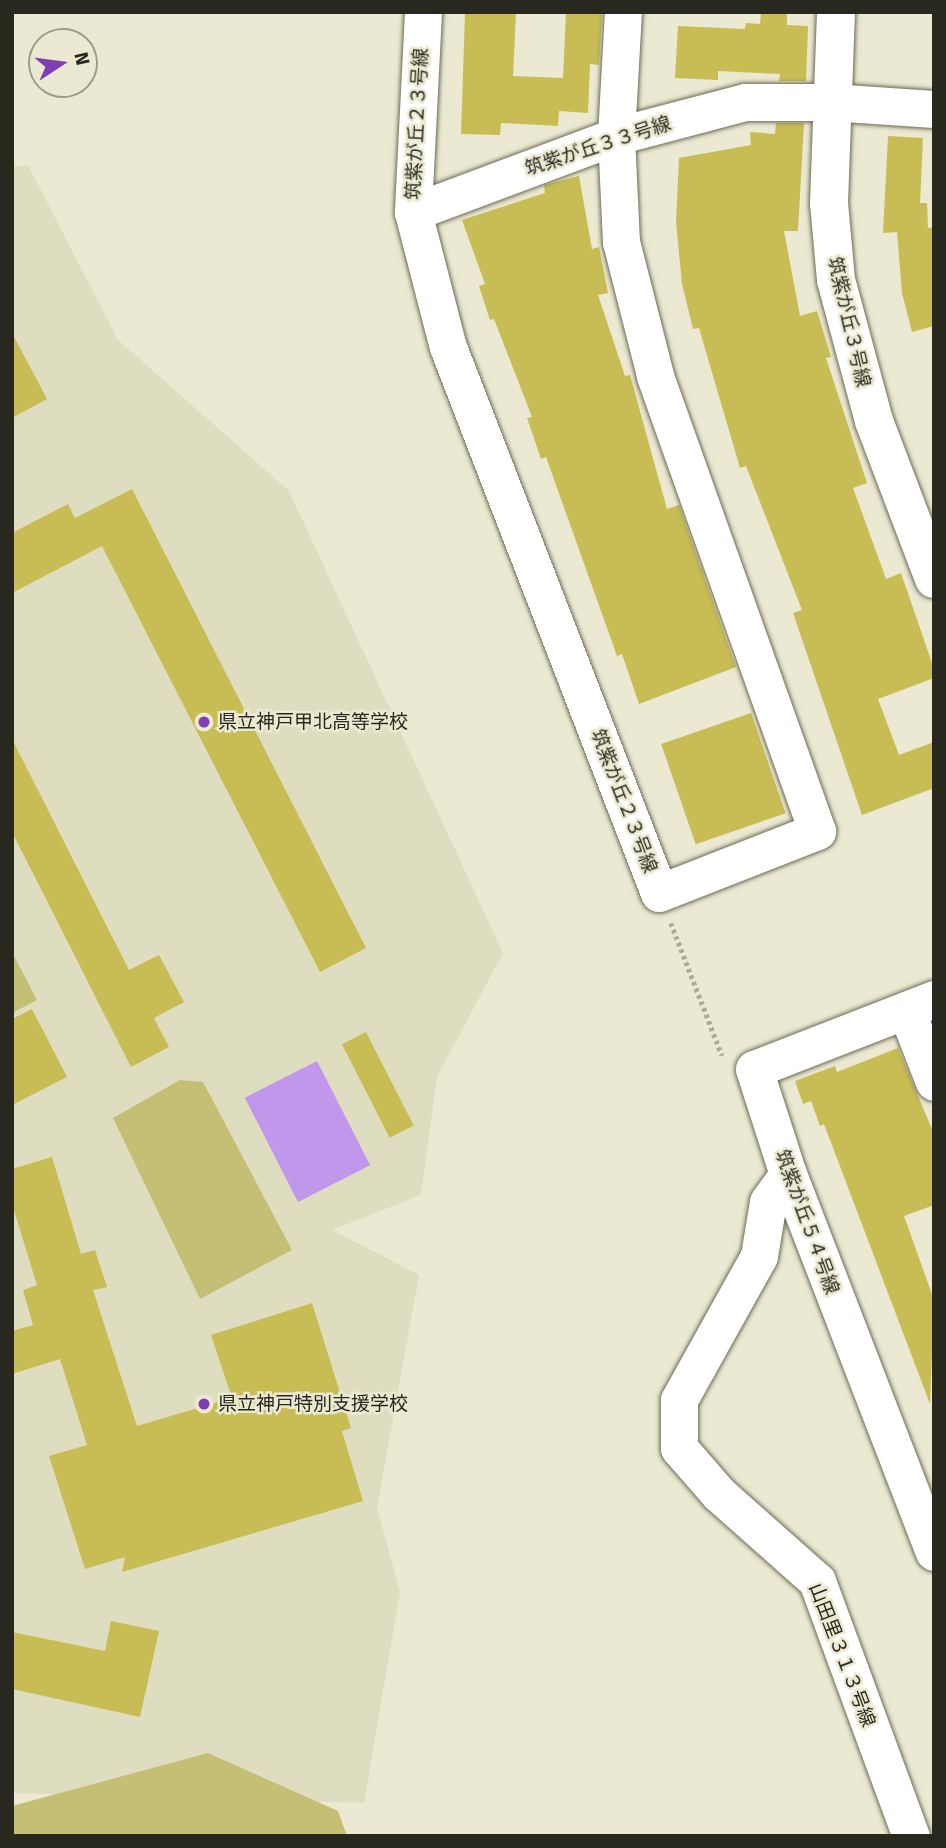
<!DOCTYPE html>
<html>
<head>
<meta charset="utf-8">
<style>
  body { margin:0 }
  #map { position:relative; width:946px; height:1848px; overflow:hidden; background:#ebe9d1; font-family:"Fira Sans","Noto Sans JP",sans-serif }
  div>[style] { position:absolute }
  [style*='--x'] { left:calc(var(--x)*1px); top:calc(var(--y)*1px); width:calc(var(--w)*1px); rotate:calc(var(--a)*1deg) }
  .built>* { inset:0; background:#dfddbf }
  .green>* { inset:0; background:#c5be75 }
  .water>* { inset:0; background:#c197eb; transform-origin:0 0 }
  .building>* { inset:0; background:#c7bd54; transform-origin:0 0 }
  .path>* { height:4.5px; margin-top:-2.25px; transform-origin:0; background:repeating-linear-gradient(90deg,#acaa97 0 3.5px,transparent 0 7px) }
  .roads { filter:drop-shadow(0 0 2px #6d6b56) drop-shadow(0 0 2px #6d6b56) }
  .street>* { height:37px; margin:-18.5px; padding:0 18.5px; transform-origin:18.5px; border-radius:18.5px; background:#fff }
  .secondary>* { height:38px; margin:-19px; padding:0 19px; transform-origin:19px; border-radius:19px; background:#fff }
  .dots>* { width:19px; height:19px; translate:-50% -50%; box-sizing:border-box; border:4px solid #ebe9d1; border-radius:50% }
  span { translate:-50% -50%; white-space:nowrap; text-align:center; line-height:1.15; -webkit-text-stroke:5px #ebe9d1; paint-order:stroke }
  .street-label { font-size:19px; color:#29281f }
  .poi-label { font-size:19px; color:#29281f }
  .left { translate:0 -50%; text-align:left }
  .frame { position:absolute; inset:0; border:14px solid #29281f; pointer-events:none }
  .north { position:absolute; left:28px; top:28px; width:70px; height:70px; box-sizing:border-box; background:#ebe9d1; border:2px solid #9d9c8a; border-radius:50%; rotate:77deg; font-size:19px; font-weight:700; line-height:28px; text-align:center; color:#29281f }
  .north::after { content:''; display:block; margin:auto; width:24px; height:32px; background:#7f3eb2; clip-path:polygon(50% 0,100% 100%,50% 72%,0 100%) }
</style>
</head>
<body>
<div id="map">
  <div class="built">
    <div style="clip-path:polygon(28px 165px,118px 340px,289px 491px,503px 953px,437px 1077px,421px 1195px,332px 1230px,419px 1275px,377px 1508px,400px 1592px,364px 1803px,12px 1793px,12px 167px)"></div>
  </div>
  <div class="green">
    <div style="clip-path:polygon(12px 952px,37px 1000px,12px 1013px)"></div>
    <div style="clip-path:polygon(180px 1080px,203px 1082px,292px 1250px,200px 1299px,113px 1118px)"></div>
    <div style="clip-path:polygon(208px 1753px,338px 1811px,347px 1836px,12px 1836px,12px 1806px)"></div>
  </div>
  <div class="water">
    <div style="left:317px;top:1061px;width:117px;height:81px;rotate:63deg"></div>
  </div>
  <div class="building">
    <div style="clip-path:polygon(465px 12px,516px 12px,513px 76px,563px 78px,566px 13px,602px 14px,599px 65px,590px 64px,588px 113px,559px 111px,558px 126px,501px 123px,500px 135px,461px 134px)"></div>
    <div style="clip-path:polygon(761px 12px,787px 12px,787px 25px,808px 26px,806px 81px,779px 81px,780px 74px,718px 71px,718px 80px,675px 78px,678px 26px,745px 29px,746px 23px,760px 24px)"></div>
    <div style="clip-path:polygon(776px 123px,804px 123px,798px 231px,784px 231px,800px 316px,817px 311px,831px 357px,826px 358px,867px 483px,853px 488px,886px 579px,901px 573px,934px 669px,934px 678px,878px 699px,899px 755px,934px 742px,934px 788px,862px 815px,793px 613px,802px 610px,746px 466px,740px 468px,699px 328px,693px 329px,682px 284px,676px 222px,679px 158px,751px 145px,750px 132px,775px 134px)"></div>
    <div style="clip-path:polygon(888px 136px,923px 138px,920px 203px,927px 203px,928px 228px,934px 227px,934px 326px,912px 332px,902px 293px,897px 232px,883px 233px)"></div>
    <div style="clip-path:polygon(579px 176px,592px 249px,599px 247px,608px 293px,598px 295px,625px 376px,630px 375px,667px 509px,679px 505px,736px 667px,639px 704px,622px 654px,617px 656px,546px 457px,541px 459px,527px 418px,532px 417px,494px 319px,490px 320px,479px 286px,485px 284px,462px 220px,545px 193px,544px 185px)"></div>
    <div style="clip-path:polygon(12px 333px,47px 399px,12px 418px)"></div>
    <div style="clip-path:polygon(132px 489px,366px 948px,320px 972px,102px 546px,12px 593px,12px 533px,68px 504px,75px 518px)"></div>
    <div style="left:751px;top:713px;width:106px;height:95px;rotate:71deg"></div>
    <div style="clip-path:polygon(12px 739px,129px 970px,159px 955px,184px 1002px,154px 1018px,169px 1047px,131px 1067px,12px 832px)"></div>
    <div style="clip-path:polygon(32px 1009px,67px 1077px,12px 1105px,12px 1019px)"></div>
    <div style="left:366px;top:1032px;width:105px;height:27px;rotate:63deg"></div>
    <div style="clip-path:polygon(898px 1048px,934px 1134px,934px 1205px,904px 1216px,934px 1300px,930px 1404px,824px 1124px,820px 1126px,811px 1101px,803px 1104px,795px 1081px,835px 1066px,837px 1072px)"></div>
    <div style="clip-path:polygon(52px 1157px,81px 1254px,95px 1250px,107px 1287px,93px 1290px,137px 1426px,232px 1398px,211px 1335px,312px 1303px,351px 1428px,342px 1431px,363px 1501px,122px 1572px,125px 1557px,85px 1569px,49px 1456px,87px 1445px,60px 1359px,12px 1374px,12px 1331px,33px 1325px,23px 1290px,37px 1285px,12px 1204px,12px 1169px)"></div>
    <div style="clip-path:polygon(111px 1621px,159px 1631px,140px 1717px,12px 1689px,12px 1632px,105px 1651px)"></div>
  </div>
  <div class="path">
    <div style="--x:671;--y:923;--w:142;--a:68.9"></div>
  </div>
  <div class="roads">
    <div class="street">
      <div style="--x:423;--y:12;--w:200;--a:92.9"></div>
      <div style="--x:413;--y:212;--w:139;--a:75.5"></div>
      <div style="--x:448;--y:347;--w:585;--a:68.87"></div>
      <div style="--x:659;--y:893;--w:170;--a:-21.4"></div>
      <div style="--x:817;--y:831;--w:484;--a:-109.6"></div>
      <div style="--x:655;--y:375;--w:137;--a:-104.3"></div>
      <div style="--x:621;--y:242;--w:106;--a:-92.7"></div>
      <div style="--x:616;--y:136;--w:124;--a:-86.8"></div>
      <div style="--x:413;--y:212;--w:217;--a:-20.5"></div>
      <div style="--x:616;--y:136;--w:133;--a:-14.8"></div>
      <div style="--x:745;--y:102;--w:85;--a:0"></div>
      <div style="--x:830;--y:102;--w:104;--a:3.9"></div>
      <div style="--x:934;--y:999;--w:193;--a:158.7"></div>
      <div style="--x:754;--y:1069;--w:110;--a:72.1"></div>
      <div style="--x:788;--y:1174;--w:405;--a:68.9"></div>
      <div style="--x:906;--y:1010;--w:77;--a:68.7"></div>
      <div style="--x:788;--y:1174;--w:34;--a:126"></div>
      <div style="--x:768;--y:1202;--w:55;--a:99.5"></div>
      <div style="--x:759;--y:1256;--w:165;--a:119.1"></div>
      <div style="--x:679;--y:1400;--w:48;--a:90"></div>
      <div style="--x:679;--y:1448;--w:61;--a:49"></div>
      <div style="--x:719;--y:1494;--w:131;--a:41.6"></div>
      <div style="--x:817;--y:1581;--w:272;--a:69.8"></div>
    </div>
    <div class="secondary">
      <div style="--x:836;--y:12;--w:191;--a:92.1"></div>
      <div style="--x:829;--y:203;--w:77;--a:84.8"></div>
      <div style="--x:836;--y:280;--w:146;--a:74.9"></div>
      <div style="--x:874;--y:421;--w:169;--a:69.2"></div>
    </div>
  </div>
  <div class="dots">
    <div style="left:204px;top:722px;background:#7f3eb2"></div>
    <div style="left:204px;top:1404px;background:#7f3eb2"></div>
  </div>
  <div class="street-label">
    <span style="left:417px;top:124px;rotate:-87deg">筑紫が丘２３号線</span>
    <span style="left:598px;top:146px;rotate:-18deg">筑紫が丘３３号線</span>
    <span style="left:849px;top:322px;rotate:77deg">筑紫が丘３号線</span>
    <span style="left:624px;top:801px;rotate:69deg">筑紫が丘２３号線</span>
    <span style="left:807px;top:1222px;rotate:70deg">筑紫が丘５４号線</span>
    <span style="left:842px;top:1655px;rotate:69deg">山田里３１３号線</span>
  </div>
  <div class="poi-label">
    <span class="left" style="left:218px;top:722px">県立神戸甲北高等学校</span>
    <span class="left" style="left:218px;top:1404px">県立神戸特別支援学校</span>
  </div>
  <div class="frame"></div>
  <div class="north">N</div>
</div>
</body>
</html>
